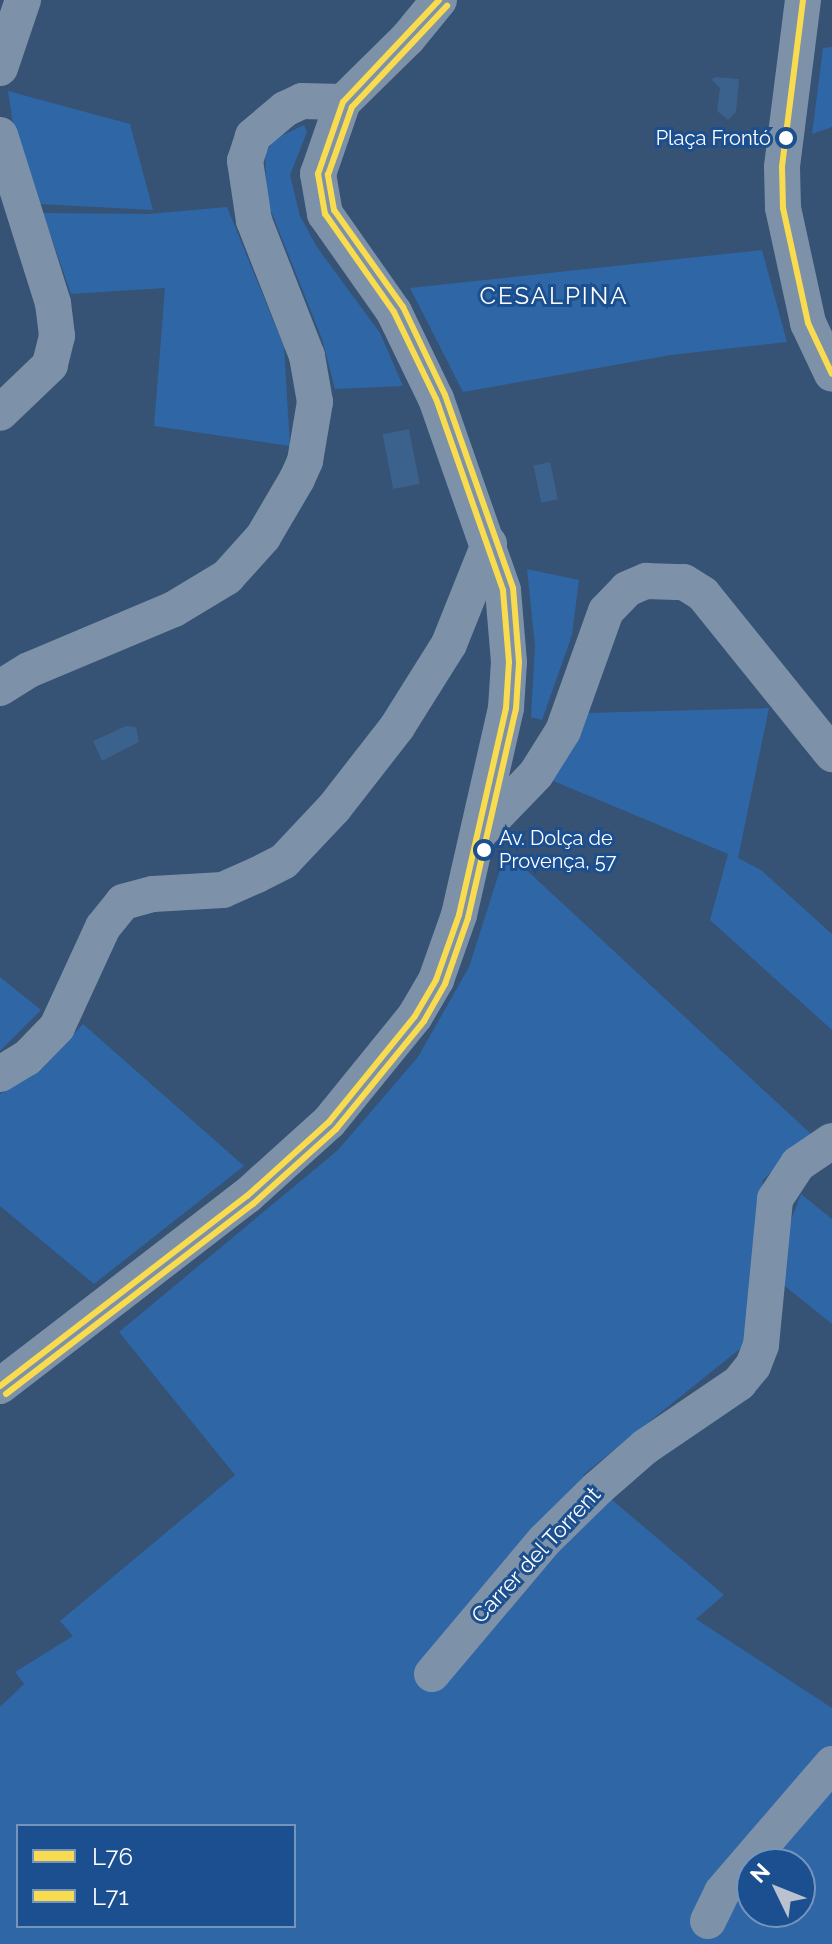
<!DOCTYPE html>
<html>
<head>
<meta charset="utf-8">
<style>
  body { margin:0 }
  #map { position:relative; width:832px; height:1944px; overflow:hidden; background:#365274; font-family:Raleway,sans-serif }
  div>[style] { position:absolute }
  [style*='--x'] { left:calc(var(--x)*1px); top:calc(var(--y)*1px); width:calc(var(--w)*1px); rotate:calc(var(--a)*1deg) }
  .green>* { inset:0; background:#2f66a5 }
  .water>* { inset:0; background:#3b618d; transform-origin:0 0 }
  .minor>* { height:36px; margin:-18px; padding:0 18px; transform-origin:18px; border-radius:18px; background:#7d92a8 }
  .bus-1>* { height:6px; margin:-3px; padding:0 3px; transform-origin:3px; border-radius:3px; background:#f9db4f }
  .bus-2>* { height:6px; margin:-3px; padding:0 3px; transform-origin:3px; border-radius:3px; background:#f9db4f }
  .dots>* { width:22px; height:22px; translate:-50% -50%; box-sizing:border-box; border:4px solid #1b4f8f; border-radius:50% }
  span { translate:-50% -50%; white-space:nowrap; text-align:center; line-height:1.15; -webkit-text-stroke:6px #1b4f8f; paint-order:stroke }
  .bus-label { font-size:20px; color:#fff }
  .right { translate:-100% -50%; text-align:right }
  .left { translate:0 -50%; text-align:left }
  .street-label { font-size:22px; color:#fff }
  .neighbourhood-label { font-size:24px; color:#fff; letter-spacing:2px }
  .legend { position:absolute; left:16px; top:1824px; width:280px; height:104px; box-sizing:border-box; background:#1b4f8f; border:2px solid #7695bc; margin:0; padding:10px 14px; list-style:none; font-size:24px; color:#fff }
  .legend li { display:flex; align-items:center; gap:16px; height:40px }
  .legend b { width:40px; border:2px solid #7695bc }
  .north { position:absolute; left:736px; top:1848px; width:80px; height:80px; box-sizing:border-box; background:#1b4f8f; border:2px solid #7695bc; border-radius:50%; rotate:313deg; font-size:22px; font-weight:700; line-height:32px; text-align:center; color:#fff }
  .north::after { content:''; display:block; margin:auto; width:28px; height:36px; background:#b9c2ce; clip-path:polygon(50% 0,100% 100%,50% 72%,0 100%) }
</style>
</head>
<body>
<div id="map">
  <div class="green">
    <div style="clip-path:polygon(832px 47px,832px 127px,812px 134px,823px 48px)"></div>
    <div style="clip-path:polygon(8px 91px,130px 124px,153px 210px,38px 204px,16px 144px)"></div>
    <div style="clip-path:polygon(304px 125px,307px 132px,290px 175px,300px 216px,317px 247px,380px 333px,403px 386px,335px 389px,322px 339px,267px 201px,265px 153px,275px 139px)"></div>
    <div style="clip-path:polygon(227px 207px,284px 347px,290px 446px,154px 426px,165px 288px,71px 294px,43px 213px,148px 214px)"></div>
    <div style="clip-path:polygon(762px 250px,787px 342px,671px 355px,463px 392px,410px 288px)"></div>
    <div style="clip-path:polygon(527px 569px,579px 580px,572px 635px,542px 720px,531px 717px,535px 646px)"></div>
    <div style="clip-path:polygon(769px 708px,738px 858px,761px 870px,832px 934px,832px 1030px,710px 920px,728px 854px,551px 780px,585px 713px)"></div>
    <div style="clip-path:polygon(evenodd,506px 851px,811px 1134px,763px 1180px,746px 1344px,583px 1475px,724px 1595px,696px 1619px,832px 1708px,832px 1944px,0 1944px,0 1707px,24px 1684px,15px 1672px,73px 1636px,60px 1621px,235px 1475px,119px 1332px,338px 1150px,418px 1057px,469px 967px,506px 851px,18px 1826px,294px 1826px,294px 1926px,18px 1926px,18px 1826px,506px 851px,752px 1864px,800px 1864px,800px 1912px,752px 1912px,752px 1864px)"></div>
    <div style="clip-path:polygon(0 977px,41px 1010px,0 1051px)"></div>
    <div style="clip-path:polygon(83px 1024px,244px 1166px,94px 1284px,0 1206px,0 1094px,40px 1071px)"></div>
    <div style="clip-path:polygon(801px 1194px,832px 1219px,832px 1324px,781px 1283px,788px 1228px)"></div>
  </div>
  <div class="water">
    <div style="clip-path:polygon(716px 77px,739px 79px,736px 112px,728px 120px,717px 111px,720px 88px,711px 79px)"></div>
    <div style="left:409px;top:429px;width:56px;height:27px;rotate:79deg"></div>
    <div style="left:550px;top:462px;width:38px;height:17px;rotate:78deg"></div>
    <div style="clip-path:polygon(126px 726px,136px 727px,139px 742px,102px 761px,93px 741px)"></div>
  </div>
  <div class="minor">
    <div style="--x:803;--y:0;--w:168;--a:97.2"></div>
    <div style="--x:782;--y:167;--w:41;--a:88.6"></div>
    <div style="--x:783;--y:208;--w:118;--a:77.7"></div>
    <div style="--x:808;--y:323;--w:56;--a:64.8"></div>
    <div style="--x:0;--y:68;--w:72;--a:-71.3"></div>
    <div style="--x:0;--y:135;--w:176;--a:72.5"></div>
    <div style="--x:53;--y:303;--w:33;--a:83"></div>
    <div style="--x:57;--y:336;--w:30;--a:104"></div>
    <div style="--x:50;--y:365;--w:69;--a:136.2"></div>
    <div style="--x:0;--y:688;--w:34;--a:-32"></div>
    <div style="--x:29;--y:670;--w:157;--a:-22.8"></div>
    <div style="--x:174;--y:609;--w:62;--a:-31.1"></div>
    <div style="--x:227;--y:577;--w:54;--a:-48"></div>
    <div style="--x:263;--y:537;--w:67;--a:-59.6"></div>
    <div style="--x:297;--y:479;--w:20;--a:-66"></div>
    <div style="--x:305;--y:461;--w:60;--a:-80.4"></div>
    <div style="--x:315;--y:402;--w:47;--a:-99.9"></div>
    <div style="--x:307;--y:356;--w:145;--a:-111.4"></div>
    <div style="--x:254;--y:221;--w:61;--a:-98.5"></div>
    <div style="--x:245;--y:161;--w:26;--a:-72"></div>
    <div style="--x:253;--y:136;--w:42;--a:-40.2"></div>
    <div style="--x:285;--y:109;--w:19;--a:-25"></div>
    <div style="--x:302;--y:101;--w:41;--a:1.4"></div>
    <div style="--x:481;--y:831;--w:79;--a:-46"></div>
    <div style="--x:536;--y:774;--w:51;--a:-57.9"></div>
    <div style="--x:563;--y:731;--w:127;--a:-70.3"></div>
    <div style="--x:606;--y:611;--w:30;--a:-46"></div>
    <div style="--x:627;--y:589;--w:21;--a:-23"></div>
    <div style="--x:646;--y:581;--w:38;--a:2"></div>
    <div style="--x:684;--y:582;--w:22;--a:32"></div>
    <div style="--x:703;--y:594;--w:206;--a:51.1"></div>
    <div style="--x:0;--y:1074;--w:31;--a:-31"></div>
    <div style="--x:27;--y:1058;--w:43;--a:-45.9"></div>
    <div style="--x:57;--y:1027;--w:110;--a:-65.3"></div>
    <div style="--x:103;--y:927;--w:32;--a:-51"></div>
    <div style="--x:123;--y:902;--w:31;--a:-15"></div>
    <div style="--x:153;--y:894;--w:70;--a:-3.3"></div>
    <div style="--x:223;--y:890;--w:37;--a:-24"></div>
    <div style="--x:257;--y:875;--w:30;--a:-27"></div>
    <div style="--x:284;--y:861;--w:73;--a:-46.7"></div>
    <div style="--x:334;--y:808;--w:103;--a:-52.1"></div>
    <div style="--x:397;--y:727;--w:98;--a:-57.9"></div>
    <div style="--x:449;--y:644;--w:108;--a:-68.2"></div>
    <div style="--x:0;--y:1386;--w:312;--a:-37.6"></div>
    <div style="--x:247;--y:1196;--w:110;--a:-42.1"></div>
    <div style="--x:329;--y:1122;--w:136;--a:-50.9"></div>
    <div style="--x:415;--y:1016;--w:42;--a:-59.7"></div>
    <div style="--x:436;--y:980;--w:69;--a:-70.5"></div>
    <div style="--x:459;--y:915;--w:212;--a:-77.2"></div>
    <div style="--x:506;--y:708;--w:46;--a:-86.3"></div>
    <div style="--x:509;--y:662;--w:72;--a:-94.8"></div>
    <div style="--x:503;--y:590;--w:202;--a:-109.3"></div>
    <div style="--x:436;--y:399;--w:97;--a:-115.8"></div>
    <div style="--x:394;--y:312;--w:120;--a:-125.1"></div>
    <div style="--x:325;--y:214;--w:41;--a:-99.9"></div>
    <div style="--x:318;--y:174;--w:76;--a:-70.9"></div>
    <div style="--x:343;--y:102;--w:91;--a:-44.6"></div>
    <div style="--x:408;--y:38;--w:49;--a:-50.8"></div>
    <div style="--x:432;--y:1674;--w:175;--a:-49.9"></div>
    <div style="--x:545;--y:1540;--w:74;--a:-44.5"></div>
    <div style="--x:598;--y:1488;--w:62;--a:-41.1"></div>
    <div style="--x:645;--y:1447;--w:114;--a:-34.2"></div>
    <div style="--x:739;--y:1383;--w:22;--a:-51"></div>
    <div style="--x:753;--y:1366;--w:22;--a:-69"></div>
    <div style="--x:761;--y:1345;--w:147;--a:-84.5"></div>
    <div style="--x:775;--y:1199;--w:42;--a:-56.7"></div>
    <div style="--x:798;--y:1164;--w:41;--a:-34.1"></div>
    <div style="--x:708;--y:1921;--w:32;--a:-64"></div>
    <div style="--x:722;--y:1892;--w:169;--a:-49.3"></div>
  </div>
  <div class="bus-1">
    <div style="--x:803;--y:0;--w:168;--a:97.2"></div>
    <div style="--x:782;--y:167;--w:41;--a:88.6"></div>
    <div style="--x:783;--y:208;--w:118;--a:77.7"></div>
    <div style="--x:808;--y:323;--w:56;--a:64.8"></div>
    <div style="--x:0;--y:1386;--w:312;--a:-37.6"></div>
    <div style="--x:247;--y:1196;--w:110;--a:-42.1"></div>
    <div style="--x:329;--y:1122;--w:136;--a:-50.9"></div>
    <div style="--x:415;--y:1016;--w:42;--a:-59.7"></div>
    <div style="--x:436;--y:980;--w:69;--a:-70.5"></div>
    <div style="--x:459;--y:915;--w:212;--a:-77.2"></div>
    <div style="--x:506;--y:708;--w:46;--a:-86.3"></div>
    <div style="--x:509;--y:662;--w:72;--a:-94.8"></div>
    <div style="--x:503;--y:590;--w:202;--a:-109.3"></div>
    <div style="--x:436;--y:399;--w:97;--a:-115.8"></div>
    <div style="--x:394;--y:312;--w:120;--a:-125.1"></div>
    <div style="--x:325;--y:214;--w:41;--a:-99.9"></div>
    <div style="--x:318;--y:174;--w:76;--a:-70.9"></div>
    <div style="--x:343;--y:102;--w:140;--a:-46.7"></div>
  </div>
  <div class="bus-2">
    <div style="--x:6;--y:1394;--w:312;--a:-37.6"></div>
    <div style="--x:253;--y:1204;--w:112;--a:-42.1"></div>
    <div style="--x:336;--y:1129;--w:139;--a:-50.8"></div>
    <div style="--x:424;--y:1021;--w:43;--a:-60.4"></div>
    <div style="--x:445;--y:984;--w:70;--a:-70.8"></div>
    <div style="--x:468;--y:918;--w:214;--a:-77.1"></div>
    <div style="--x:516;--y:709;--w:47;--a:-86.3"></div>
    <div style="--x:519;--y:662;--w:74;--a:-94.6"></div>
    <div style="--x:513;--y:588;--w:205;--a:-109.4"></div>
    <div style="--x:445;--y:395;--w:98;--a:-115.5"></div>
    <div style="--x:403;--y:307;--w:119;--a:-125.4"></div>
    <div style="--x:334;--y:210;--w:36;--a:-100"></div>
    <div style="--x:328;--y:175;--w:72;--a:-70.6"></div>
    <div style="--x:352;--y:107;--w:139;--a:-46.8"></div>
  </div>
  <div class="dots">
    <div style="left:786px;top:138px;background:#fff"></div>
    <div style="left:484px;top:850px;background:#fff"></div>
  </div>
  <div class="bus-label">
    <span class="right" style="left:771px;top:138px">Plaça Frontó</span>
    <span class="left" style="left:499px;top:850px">Av. Dolça de<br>Provença, 57</span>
  </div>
  <div class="street-label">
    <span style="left:536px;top:1555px;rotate:-47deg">Carrer del Torrent</span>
  </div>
  <div class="neighbourhood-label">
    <span style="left:554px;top:296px">CESALPINA</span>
  </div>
  <ul class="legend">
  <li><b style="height:10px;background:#f9db4f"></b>L76</li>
  <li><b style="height:10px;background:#f9db4f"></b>L71</li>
  </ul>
  <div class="north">N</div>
</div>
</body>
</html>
